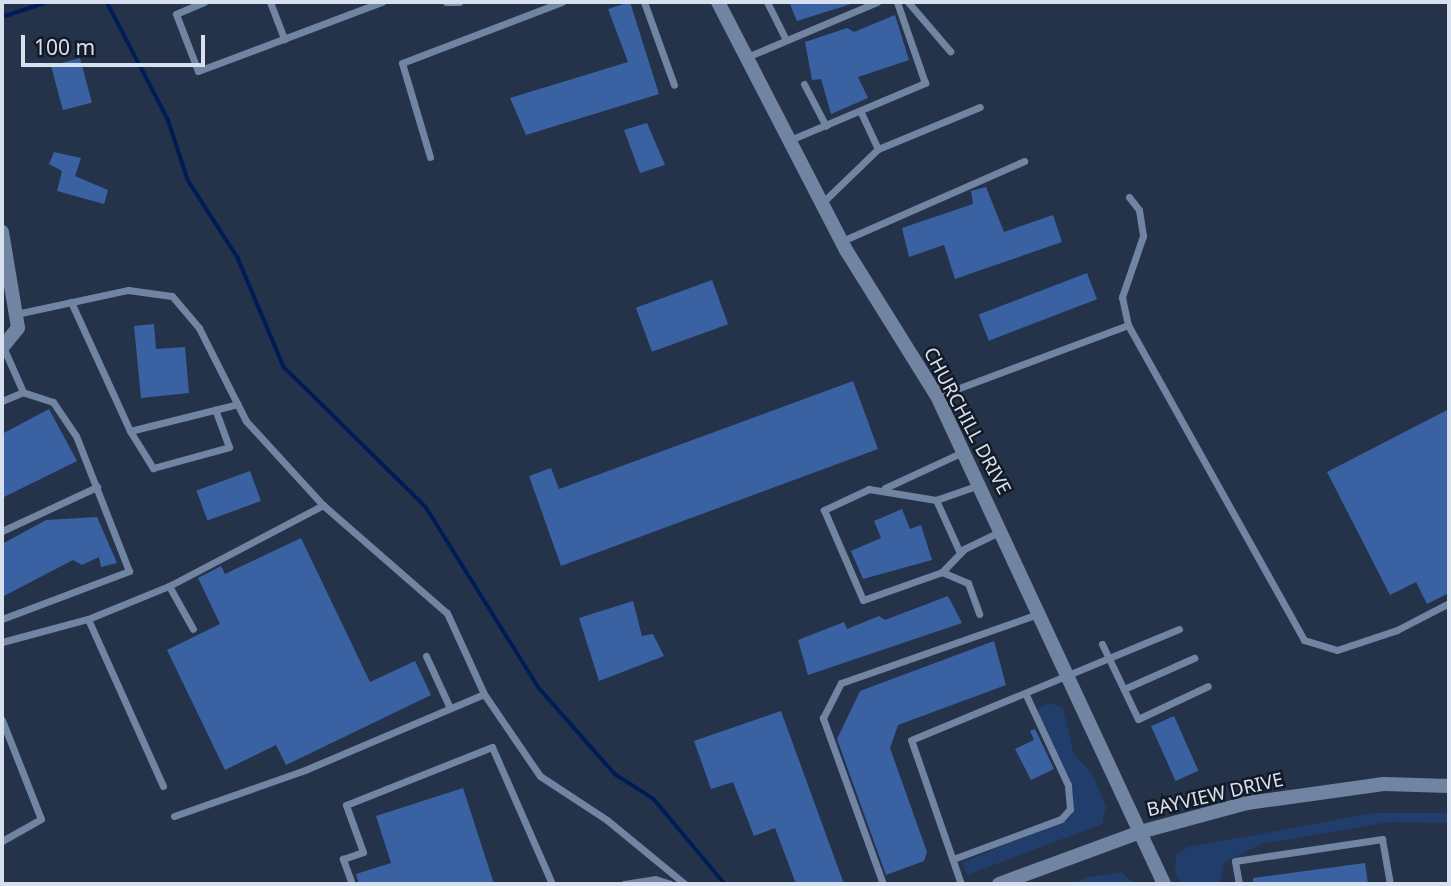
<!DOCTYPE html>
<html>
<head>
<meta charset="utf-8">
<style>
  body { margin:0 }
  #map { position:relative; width:1451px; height:886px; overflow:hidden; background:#24334a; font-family:"Noto Sans",sans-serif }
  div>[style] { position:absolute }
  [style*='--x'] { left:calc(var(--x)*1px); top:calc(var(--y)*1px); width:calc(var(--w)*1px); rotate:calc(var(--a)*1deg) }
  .green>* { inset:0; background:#213d6b }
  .stream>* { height:3.5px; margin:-1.75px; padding:0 1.75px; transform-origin:1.75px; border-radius:1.75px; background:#001c57 }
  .building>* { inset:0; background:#3a61a2; transform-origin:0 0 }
  .service>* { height:7px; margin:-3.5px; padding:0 3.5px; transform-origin:3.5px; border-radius:3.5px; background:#7184a2 }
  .minor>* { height:14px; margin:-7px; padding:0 7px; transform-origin:7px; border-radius:7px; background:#7184a2 }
  .tertiary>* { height:14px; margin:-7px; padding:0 7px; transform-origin:7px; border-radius:7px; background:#7184a2 }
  span { translate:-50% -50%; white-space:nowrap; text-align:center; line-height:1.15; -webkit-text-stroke:5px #141a25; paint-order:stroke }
  .street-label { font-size:19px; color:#d7e0ef }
  .frame { position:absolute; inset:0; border:4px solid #d7e0ef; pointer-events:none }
  .scale { position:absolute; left:21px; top:35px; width:184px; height:32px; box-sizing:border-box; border:4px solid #d7e0ef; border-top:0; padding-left:9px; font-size:21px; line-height:24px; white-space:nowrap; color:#d7e0ef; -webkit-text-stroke:5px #141a25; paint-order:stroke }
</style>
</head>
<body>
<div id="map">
  <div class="green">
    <div style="clip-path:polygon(1050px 703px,1063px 708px,1074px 755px,1092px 773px,1106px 807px,1102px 824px,967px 875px,962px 863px,1071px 815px,1074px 795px,1038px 720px,1039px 708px)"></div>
    <div style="clip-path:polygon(1374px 813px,1449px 813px,1449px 823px,1389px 822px,1261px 844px,1225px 862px,1220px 884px,1180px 884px,1175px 871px,1176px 855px,1188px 847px)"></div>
    <div style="clip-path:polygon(1121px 872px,1135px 884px,1070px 884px,1089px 877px)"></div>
  </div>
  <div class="stream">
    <div style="--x:107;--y:2;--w:132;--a:62.5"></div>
    <div style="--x:168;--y:119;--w:64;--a:71.8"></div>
    <div style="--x:188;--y:180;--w:93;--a:57.3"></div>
    <div style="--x:238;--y:258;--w:118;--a:67.1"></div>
    <div style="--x:284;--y:367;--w:199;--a:44.6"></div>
    <div style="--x:426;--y:507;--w:213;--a:58"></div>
    <div style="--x:539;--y:688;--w:115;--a:48.5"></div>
    <div style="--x:615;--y:774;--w:46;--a:32.7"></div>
    <div style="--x:654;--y:799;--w:111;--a:50.1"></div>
    <div style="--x:2;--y:17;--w:48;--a:-18.1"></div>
  </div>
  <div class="building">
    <div style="clip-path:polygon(630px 2px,659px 94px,526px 135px,510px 98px,628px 62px,608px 9px)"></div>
    <div style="clip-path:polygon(789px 2px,851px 2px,851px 4px,797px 21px)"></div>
    <div style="clip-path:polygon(895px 15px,909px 60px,858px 77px,868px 98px,831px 114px,821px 79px,812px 80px,805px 42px,847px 28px,854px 32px)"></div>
    <div style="left:80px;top:58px;width:46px;height:30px;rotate:75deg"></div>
    <div style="clip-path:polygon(647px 123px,665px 165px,640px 173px,624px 130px)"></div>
    <div style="clip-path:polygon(54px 152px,81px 158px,75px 176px,108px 190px,104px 204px,57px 191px,62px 171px,49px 164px)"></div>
    <div style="clip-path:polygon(986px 187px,1004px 232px,1053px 215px,1062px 242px,955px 279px,944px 245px,909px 257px,902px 228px,973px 204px,971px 191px)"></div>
    <div style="left:1087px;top:273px;width:28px;height:116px;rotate:69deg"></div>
    <div style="left:712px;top:280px;width:47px;height:81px;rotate:70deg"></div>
    <div style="clip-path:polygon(154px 324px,156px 349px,185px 347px,189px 393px,141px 398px,134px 326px)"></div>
    <div style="clip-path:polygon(853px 381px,878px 449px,561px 566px,529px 476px,551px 468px,559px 489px)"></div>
    <div style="clip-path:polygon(49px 409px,77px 461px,2px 498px,2px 434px)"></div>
    <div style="clip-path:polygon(1449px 409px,1449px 593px,1427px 604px,1416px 582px,1390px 595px,1327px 472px)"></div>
    <div style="left:250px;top:471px;width:32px;height:57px;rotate:70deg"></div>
    <div style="clip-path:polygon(902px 509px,910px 529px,921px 525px,932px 560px,863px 579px,851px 551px,881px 538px,874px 521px)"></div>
    <div style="clip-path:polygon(97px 517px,117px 563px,101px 567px,99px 557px,82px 565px,73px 560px,2px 597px,2px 544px,46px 520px)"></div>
    <div style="clip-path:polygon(301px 538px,370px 682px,415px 661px,431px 695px,286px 765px,276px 745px,225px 770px,167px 650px,220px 624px,198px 578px,221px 566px,225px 574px)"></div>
    <div style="clip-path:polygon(948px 596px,962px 623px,808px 675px,798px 640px,844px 622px,847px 629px,879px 616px,885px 620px)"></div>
    <div style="clip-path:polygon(633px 601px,642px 636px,653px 634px,664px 656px,599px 681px,579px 618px)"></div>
    <div style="clip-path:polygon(994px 641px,1006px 685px,898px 725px,890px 748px,927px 852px,924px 861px,886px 875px,837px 739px,860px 691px)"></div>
    <div style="clip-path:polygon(781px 711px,844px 884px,796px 884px,775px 828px,754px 836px,733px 782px,711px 789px,694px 741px)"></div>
    <div style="left:1174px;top:716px;width:60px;height:25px;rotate:66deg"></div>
    <div style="clip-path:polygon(1035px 729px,1054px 769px,1031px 780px,1015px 749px,1034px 740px,1030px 731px)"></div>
    <div style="clip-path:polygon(463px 788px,494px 884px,359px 884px,356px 874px,391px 863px,376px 816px)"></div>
    <div style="clip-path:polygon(1365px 863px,1368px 884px,1253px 884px,1253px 878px)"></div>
  </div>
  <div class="service">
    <div style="--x:204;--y:2;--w:30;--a:157"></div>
    <div style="--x:176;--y:14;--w:61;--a:68.9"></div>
    <div style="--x:198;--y:71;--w:197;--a:-20.6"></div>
    <div style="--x:270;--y:2;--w:40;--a:69"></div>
    <div style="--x:446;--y:2;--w:13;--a:0"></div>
    <div style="--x:644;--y:2;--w:88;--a:70.1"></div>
    <div style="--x:767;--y:2;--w:42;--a:63.4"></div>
    <div style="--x:908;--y:2;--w:65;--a:49.4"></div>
    <div style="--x:747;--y:57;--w:141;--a:-22.9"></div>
    <div style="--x:804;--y:84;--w:47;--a:62.4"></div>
    <div style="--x:790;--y:140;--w:147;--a:-22.9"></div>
    <div style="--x:925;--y:83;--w:86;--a:-109.1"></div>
    <div style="--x:878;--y:149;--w:110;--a:-22.4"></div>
    <div style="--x:430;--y:157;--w:98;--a:-106.6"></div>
    <div style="--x:402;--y:63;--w:171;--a:-20.9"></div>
    <div style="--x:1129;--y:197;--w:16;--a:52"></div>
    <div style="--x:1139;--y:210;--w:26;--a:81"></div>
    <div style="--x:1143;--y:236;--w:65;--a:109"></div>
    <div style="--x:1122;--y:297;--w:29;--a:78"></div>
    <div style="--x:1128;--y:325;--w:361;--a:60.8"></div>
    <div style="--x:1304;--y:640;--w:34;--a:17"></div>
    <div style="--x:1337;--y:650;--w:63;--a:-18.4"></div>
    <div style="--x:1397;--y:630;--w:59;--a:-27.4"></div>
    <div style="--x:822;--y:203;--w:78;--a:-44"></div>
    <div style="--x:878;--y:149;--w:40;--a:-115"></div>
    <div style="--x:842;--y:241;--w:199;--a:-23.7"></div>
    <div style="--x:71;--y:302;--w:142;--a:65.4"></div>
    <div style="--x:130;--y:431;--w:111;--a:-14"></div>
    <div style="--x:16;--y:314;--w:115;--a:-12.1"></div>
    <div style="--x:128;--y:290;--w:44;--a:7.8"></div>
    <div style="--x:172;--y:296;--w:42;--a:49.8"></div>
    <div style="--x:199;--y:328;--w:104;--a:63.2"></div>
    <div style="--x:246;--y:421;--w:114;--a:47.5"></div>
    <div style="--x:938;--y:396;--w:203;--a:-20.5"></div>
    <div style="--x:2;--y:401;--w:23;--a:-23"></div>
    <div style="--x:23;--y:392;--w:47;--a:-113.8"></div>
    <div style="--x:130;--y:431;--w:44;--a:58.1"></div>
    <div style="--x:153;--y:468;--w:79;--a:-15.4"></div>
    <div style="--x:229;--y:447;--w:40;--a:-110.2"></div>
    <div style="--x:979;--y:485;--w:46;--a:160.8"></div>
    <div style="--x:936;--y:500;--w:68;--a:-170.7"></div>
    <div style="--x:869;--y:489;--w:50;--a:155"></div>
    <div style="--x:824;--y:510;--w:98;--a:66.6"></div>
    <div style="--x:863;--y:600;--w:84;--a:-19.5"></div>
    <div style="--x:942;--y:572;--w:32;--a:-46"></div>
    <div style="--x:964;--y:549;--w:41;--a:-25.9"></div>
    <div style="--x:885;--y:488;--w:86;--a:-24.8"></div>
    <div style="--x:936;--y:500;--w:58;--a:65.6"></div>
    <div style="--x:2;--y:531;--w:105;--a:-24.9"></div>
    <div style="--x:942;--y:572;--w:28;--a:23"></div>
    <div style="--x:968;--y:583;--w:33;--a:70"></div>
    <div style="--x:169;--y:586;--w:49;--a:60.8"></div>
    <div style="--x:2;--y:619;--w:136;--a:-20.7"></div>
    <div style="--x:129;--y:571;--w:145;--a:-111.4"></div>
    <div style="--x:76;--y:436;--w:41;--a:-124.1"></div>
    <div style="--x:53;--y:402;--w:32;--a:-162"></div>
    <div style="--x:2;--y:642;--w:89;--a:-15"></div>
    <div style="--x:1102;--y:644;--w:83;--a:64.4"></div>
    <div style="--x:1138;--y:719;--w:77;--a:-25.2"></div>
    <div style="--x:426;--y:656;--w:57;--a:65.2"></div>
    <div style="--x:1124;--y:689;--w:77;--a:-23.9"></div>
    <div style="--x:2;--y:720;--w:106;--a:68.5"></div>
    <div style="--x:41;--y:819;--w:45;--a:150.6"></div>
    <div style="--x:163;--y:786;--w:183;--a:-114.2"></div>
    <div style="--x:88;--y:619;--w:87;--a:-22.2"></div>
    <div style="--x:169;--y:586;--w:174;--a:-27.7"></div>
    <div style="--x:323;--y:505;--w:164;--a:41.1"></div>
    <div style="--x:447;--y:613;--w:89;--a:65.4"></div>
    <div style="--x:484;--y:694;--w:99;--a:55.7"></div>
    <div style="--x:540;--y:776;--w:80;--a:33.3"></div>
    <div style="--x:607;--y:820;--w:101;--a:39.4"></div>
    <div style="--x:174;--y:816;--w:139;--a:-19.3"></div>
    <div style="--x:305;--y:770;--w:194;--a:-23"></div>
    <div style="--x:953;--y:859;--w:115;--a:-20.3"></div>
    <div style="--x:1061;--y:819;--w:13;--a:-48"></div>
    <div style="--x:1070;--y:809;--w:24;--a:-95"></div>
    <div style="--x:1068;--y:785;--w:99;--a:-115"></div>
    <div style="--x:352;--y:884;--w:27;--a:-110"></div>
    <div style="--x:343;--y:859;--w:21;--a:-19"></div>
    <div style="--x:363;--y:852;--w:50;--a:-109.9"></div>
    <div style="--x:346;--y:805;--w:157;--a:-21.7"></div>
    <div style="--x:492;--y:747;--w:150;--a:66.3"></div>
    <div style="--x:624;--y:884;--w:31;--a:-9"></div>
    <div style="--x:655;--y:879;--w:16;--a:18"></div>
    <div style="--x:883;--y:884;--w:177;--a:-109.9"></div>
    <div style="--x:823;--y:718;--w:39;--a:-63"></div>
    <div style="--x:841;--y:683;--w:209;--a:-19.3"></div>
    <div style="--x:961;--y:884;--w:152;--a:-109.1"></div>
    <div style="--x:911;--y:740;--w:290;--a:-22.5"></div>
    <div style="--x:1239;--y:884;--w:23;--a:-100"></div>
    <div style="--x:1235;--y:861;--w:149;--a:-8.5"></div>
    <div style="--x:1382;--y:839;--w:46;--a:79.9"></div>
  </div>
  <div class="minor">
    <div style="--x:718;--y:2;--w:279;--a:62.7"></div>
    <div style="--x:846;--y:250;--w:172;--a:58.1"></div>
    <div style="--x:937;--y:396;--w:538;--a:65.05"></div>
    <div style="--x:2;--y:232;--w:97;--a:80.5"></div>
    <div style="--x:18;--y:328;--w:26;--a:129"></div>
  </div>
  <div class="tertiary">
    <div style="--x:999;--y:884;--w:150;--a:-20.2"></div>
    <div style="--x:1140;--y:832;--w:111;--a:-15.2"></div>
    <div style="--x:1247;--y:803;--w:138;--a:-7.9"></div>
    <div style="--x:1384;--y:784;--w:65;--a:1.8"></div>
  </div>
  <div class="street-label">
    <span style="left:967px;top:421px;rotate:62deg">CHURCHILL DRIVE</span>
    <span style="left:1215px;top:795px;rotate:-13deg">BAYVIEW DRIVE</span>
  </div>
  <div class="frame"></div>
  <div class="scale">100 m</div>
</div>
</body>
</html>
